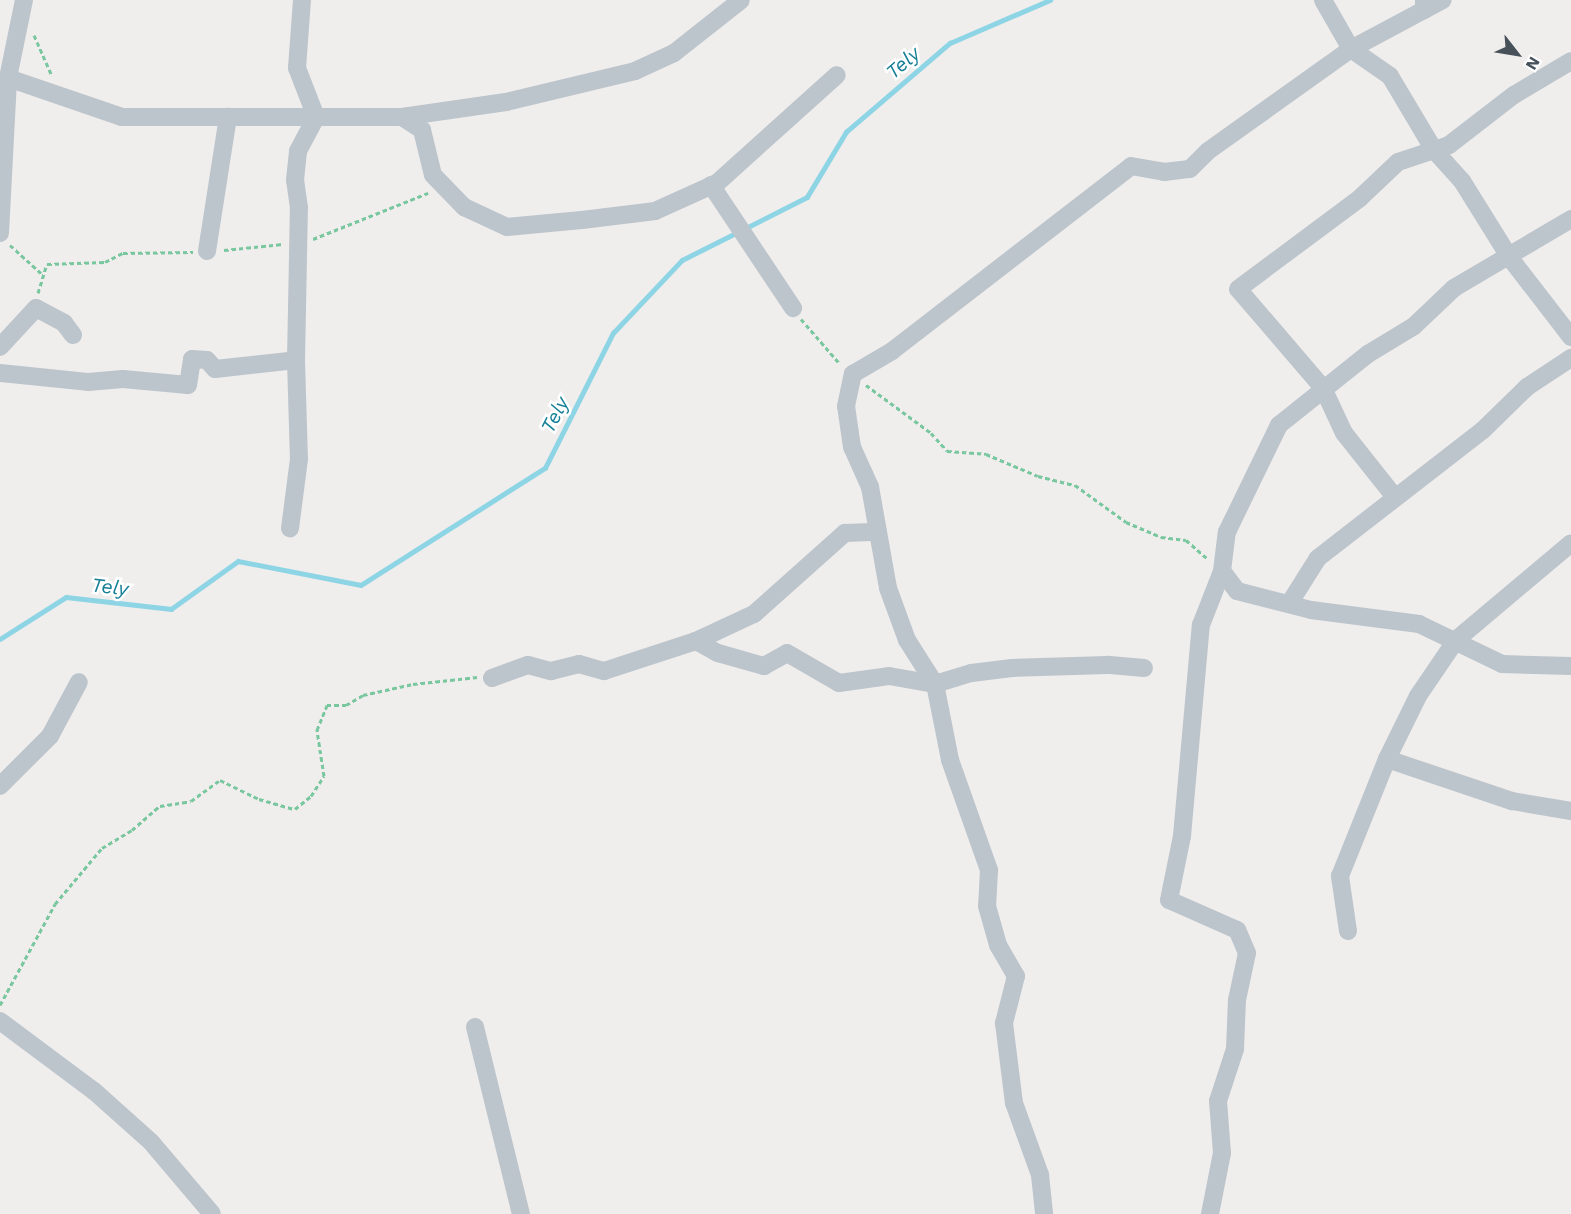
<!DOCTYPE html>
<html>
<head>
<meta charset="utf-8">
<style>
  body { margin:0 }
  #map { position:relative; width:1571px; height:1214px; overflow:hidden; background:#f0eded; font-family:"Work Sans",sans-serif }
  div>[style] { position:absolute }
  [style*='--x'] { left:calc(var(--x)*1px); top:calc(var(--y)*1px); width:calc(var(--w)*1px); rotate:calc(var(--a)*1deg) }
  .stream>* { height:4.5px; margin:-2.25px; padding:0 2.25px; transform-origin:2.25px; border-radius:2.25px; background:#8dd5e5 }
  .path>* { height:3px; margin-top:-1.5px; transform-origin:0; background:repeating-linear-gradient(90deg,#78c79e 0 4.5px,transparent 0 7.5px) }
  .street>* { height:18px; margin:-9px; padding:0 9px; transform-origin:9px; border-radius:9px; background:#bcc5cb }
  span { translate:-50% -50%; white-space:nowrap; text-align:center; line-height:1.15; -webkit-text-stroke:5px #fff; paint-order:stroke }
  .water-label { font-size:20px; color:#157f96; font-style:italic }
  .north { position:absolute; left:1487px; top:24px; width:60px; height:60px; -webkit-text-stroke:4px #fff; paint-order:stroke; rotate:121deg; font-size:16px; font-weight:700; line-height:24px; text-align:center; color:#475159 }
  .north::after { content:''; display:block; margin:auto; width:21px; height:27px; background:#475159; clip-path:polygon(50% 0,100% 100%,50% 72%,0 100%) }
</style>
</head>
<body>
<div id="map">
  <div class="stream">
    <div style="--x:746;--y:228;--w:68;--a:-26.9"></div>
    <div style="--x:807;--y:197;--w:76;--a:-59"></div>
    <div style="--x:846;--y:132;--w:137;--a:-40.6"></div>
    <div style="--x:950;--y:43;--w:109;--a:-23.3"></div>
    <div style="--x:0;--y:639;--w:78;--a:-32.5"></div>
    <div style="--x:66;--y:597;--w:106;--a:6.5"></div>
    <div style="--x:171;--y:609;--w:82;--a:-35.6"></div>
    <div style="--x:238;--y:561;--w:125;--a:11"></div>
    <div style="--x:361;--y:585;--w:218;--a:-32.5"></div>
    <div style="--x:545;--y:468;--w:151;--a:-63.3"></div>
    <div style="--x:613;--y:333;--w:100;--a:-46.6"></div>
    <div style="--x:682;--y:260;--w:63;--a:-26.6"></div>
  </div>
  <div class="path">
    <div style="--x:34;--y:35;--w:45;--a:66.3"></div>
    <div style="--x:313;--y:239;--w:124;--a:-21.8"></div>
    <div style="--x:10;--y:245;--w:43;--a:42.2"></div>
    <div style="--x:224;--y:250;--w:59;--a:-5.8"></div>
    <div style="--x:38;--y:293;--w:30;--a:-73"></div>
    <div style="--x:47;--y:264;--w:58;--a:-2"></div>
    <div style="--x:105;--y:262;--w:20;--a:-27"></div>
    <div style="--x:123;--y:253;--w:70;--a:-0.8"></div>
    <div style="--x:801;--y:319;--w:60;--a:49.1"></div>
    <div style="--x:866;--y:385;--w:81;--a:36.4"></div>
    <div style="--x:931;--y:433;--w:24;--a:48"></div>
    <div style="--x:947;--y:451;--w:39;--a:4"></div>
    <div style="--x:986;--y:454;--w:56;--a:22.9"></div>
    <div style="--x:1038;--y:476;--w:38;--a:14"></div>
    <div style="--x:1075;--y:485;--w:63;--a:36"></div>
    <div style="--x:1126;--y:522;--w:38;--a:23"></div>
    <div style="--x:1161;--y:537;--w:25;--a:7"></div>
    <div style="--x:1186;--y:540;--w:28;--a:41"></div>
    <div style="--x:0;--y:1005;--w:115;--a:-61.4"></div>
    <div style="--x:55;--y:904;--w:73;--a:-50"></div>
    <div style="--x:102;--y:848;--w:35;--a:-31"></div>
    <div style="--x:132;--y:830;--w:37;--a:-41"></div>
    <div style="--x:160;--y:806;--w:31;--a:-9"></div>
    <div style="--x:191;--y:801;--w:36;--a:-36"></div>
    <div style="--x:220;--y:780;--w:43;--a:26"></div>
    <div style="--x:259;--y:799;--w:37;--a:16"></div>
    <div style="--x:295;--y:809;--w:21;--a:-39"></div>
    <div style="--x:311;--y:796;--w:24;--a:-57"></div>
    <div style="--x:324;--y:776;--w:47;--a:-98.7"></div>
    <div style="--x:317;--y:730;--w:27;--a:-68"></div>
    <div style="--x:327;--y:705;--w:19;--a:0"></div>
    <div style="--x:346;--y:705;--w:20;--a:-30"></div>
    <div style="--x:363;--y:695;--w:51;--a:-12.4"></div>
    <div style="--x:413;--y:684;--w:65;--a:-6.1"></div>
  </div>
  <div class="street">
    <div style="--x:24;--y:0;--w:80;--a:101.6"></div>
    <div style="--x:8;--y:78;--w:120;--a:18.9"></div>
    <div style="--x:122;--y:117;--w:280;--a:0"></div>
    <div style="--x:402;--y:117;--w:105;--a:-8.2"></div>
    <div style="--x:506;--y:102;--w:133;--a:-13.5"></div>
    <div style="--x:635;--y:71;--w:43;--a:-24.8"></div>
    <div style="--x:674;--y:53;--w:85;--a:-38.3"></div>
    <div style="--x:1323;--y:0;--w:56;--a:60.3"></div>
    <div style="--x:1351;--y:49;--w:47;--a:34.7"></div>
    <div style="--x:1390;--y:76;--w:86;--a:59.3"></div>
    <div style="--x:1434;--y:150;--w:42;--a:47.9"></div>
    <div style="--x:1462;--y:181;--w:91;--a:58.1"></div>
    <div style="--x:1510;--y:258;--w:100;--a:52.3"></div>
    <div style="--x:1424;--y:0;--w:10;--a:90"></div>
    <div style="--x:1424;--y:10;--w:21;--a:-28"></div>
    <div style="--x:402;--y:117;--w:24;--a:33"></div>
    <div style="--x:422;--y:130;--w:46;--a:76.3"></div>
    <div style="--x:433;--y:175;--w:45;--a:45.9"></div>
    <div style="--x:464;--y:207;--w:47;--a:24.9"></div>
    <div style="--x:507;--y:227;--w:75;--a:-5.3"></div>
    <div style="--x:582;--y:220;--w:74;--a:-7"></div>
    <div style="--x:655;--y:211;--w:68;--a:-24.3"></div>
    <div style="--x:717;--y:183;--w:161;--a:-42"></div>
    <div style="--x:711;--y:185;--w:148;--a:56.3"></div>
    <div style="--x:0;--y:233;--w:155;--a:-87"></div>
    <div style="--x:207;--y:251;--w:136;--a:-81.1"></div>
    <div style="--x:0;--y:347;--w:53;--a:-47.3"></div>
    <div style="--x:36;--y:308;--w:32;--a:28"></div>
    <div style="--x:64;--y:323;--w:15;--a:53"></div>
    <div style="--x:296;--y:360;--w:152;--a:-88.9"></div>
    <div style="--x:299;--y:208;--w:28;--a:-98"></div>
    <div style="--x:295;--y:180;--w:29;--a:-84"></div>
    <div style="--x:298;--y:151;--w:38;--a:-62"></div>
    <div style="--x:316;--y:117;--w:53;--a:-111.2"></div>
    <div style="--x:297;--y:68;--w:68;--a:-85.8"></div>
    <div style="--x:0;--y:373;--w:88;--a:5.8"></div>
    <div style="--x:88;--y:382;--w:35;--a:-5"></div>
    <div style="--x:123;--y:379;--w:65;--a:5.3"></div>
    <div style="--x:188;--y:385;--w:26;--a:-81"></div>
    <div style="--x:192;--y:359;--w:15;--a:4"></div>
    <div style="--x:207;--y:360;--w:12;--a:48"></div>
    <div style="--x:215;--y:369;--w:81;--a:-6.3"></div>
    <div style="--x:296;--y:360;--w:99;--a:88.3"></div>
    <div style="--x:299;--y:459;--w:70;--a:97.4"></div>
    <div style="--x:1394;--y:496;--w:80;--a:-128.4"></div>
    <div style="--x:1344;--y:433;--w:50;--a:-115"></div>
    <div style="--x:1323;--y:388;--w:130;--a:-130.6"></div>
    <div style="--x:1238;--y:289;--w:152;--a:-36.7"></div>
    <div style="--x:1360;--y:198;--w:52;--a:-43.5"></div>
    <div style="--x:1398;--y:162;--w:54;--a:-18.4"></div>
    <div style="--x:1449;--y:145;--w:82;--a:-37.6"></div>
    <div style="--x:1514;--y:95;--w:66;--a:-30.8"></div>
    <div style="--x:1222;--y:571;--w:25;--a:53"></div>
    <div style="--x:1237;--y:591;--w:76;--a:14.4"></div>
    <div style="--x:1311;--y:610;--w:109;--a:7.4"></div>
    <div style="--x:1419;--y:624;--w:92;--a:25.7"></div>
    <div style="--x:1502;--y:664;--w:69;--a:1.7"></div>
    <div style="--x:1289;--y:604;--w:54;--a:-57.8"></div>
    <div style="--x:1318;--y:558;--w:209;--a:-37.8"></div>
    <div style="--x:1483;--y:430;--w:62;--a:-44.3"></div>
    <div style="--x:1527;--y:387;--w:53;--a:-33.4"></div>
    <div style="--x:696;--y:641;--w:25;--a:29"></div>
    <div style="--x:718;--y:653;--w:48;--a:15.8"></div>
    <div style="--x:764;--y:666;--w:26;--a:-29"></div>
    <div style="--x:787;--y:653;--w:60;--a:30"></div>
    <div style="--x:839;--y:683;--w:50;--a:-8"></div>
    <div style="--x:889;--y:676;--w:47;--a:9.9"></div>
    <div style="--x:935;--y:684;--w:77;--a:78.8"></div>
    <div style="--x:950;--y:760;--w:117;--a:70.5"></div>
    <div style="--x:989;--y:870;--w:36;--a:93"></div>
    <div style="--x:987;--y:906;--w:41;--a:74.2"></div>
    <div style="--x:998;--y:945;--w:36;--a:60"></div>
    <div style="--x:1016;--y:976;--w:49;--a:104.3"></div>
    <div style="--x:1004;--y:1023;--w:81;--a:82.9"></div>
    <div style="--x:1014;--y:1103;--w:77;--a:70.1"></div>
    <div style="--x:1040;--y:1175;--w:39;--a:84"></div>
    <div style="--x:1144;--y:668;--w:37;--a:-175"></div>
    <div style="--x:1107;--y:665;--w:95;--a:178.2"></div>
    <div style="--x:1012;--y:668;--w:41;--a:173"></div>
    <div style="--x:971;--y:673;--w:38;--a:163"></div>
    <div style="--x:935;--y:684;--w:52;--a:-122.5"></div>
    <div style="--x:907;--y:640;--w:55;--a:-110.1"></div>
    <div style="--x:888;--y:588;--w:103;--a:-100.1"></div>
    <div style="--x:870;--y:487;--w:44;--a:-114.2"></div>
    <div style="--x:852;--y:447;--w:41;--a:-98.3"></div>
    <div style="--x:846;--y:406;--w:33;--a:-78"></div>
    <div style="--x:853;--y:374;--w:45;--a:-30.5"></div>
    <div style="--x:892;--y:351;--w:302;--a:-37.7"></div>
    <div style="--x:1131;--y:166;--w:34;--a:10"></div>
    <div style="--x:1164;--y:172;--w:26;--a:-7"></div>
    <div style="--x:1190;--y:169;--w:25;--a:-45"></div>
    <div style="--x:1208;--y:151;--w:176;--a:-35.5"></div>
    <div style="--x:1351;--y:49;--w:83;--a:-28.1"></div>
    <div style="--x:492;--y:678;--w:38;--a:-20"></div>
    <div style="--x:528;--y:665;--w:24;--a:15"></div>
    <div style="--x:551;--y:671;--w:29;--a:-14"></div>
    <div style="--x:579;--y:664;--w:26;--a:16"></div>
    <div style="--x:604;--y:671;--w:97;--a:-18.1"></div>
    <div style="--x:696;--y:641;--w:64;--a:-25"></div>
    <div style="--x:754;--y:614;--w:122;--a:-41.7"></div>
    <div style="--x:845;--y:533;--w:33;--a:-2"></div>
    <div style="--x:1387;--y:759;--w:132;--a:18.6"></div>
    <div style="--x:1512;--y:801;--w:60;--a:9.6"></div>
    <div style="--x:0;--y:786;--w:71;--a:-45"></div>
    <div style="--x:50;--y:736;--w:61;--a:-61.8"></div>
    <div style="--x:1348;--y:931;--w:56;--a:-98.3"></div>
    <div style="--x:1340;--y:876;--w:126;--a:-68.1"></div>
    <div style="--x:1387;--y:759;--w:70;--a:-63.8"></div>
    <div style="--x:1418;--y:696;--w:68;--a:-55.8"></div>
    <div style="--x:1456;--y:640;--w:150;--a:-40.1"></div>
    <div style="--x:0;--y:1021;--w:117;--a:36.7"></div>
    <div style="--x:94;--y:1091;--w:76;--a:41.8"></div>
    <div style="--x:151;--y:1142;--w:94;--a:49.7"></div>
    <div style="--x:475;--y:1027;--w:193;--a:76.2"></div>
    <div style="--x:1210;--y:1214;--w:62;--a:-78.9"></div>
    <div style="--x:1222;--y:1153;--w:52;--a:-94.4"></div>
    <div style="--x:1218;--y:1101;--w:55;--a:-71.9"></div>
    <div style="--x:1235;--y:1049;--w:49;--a:-87.7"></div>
    <div style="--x:1237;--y:1000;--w:48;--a:-78"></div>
    <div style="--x:1247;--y:953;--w:25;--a:-113"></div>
    <div style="--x:1237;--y:930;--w:74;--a:-156.2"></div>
    <div style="--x:1169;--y:900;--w:65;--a:-78.5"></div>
    <div style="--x:1182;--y:836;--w:212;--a:-84.9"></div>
    <div style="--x:1201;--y:625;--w:58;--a:-68.7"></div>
    <div style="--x:1222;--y:571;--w:39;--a:-83"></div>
    <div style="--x:1227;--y:532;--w:119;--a:-64.1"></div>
    <div style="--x:1279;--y:425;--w:114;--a:-38.6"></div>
    <div style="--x:1368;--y:354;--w:54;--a:-31.3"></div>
    <div style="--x:1414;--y:326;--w:55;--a:-43.5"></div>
    <div style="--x:1454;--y:288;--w:136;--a:-30.5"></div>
  </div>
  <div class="water-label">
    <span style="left:903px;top:63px;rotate:-41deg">Tely</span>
    <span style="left:555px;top:415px;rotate:-63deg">Tely</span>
    <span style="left:110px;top:587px;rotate:7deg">Tely</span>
  </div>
  <div class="north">N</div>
</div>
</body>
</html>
